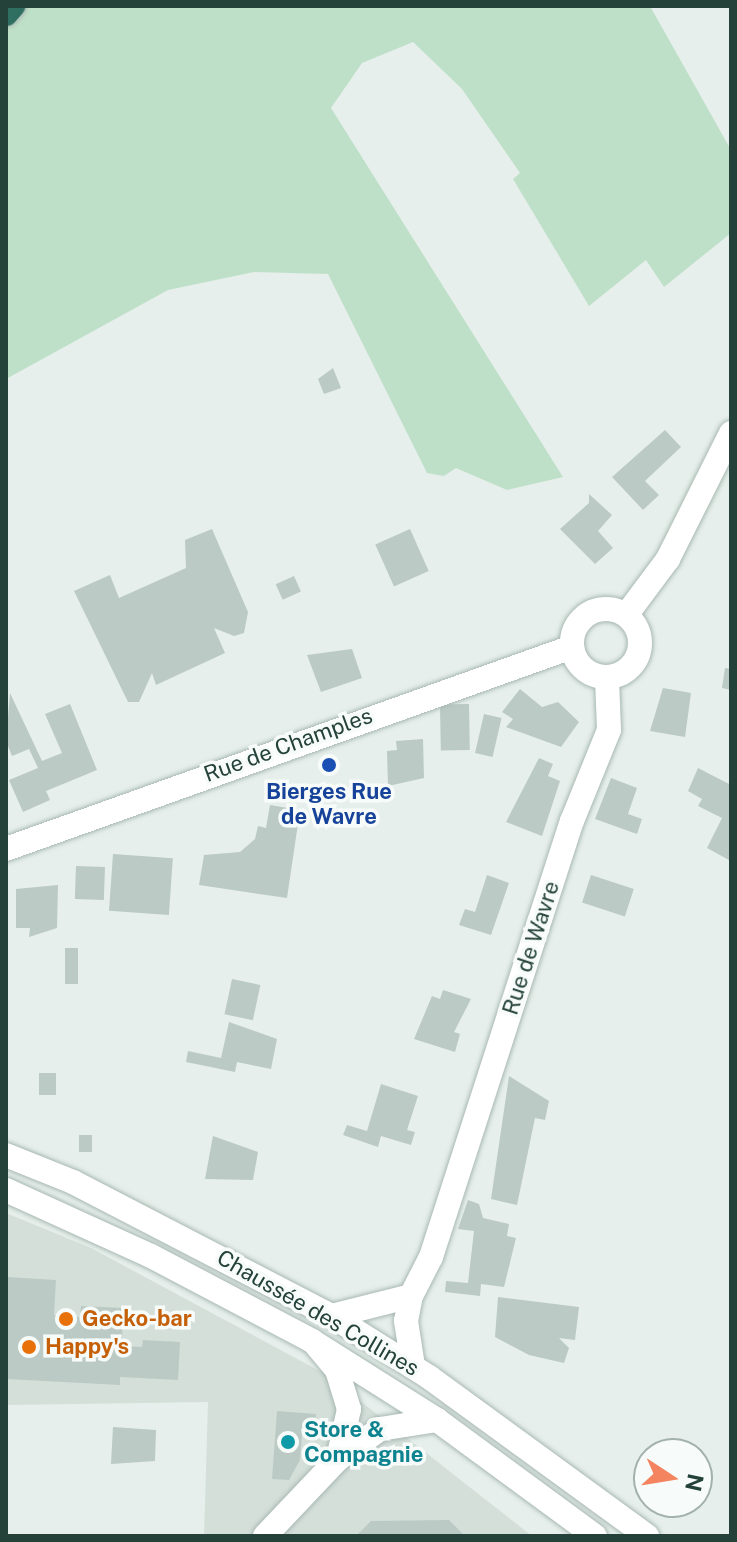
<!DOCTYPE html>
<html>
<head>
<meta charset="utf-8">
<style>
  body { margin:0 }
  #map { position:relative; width:737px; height:1542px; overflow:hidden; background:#e6efeb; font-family:"Public Sans",sans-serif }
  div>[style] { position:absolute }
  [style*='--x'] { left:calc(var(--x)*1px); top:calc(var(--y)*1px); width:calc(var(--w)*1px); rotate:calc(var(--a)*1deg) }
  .built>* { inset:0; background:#d4dfda }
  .green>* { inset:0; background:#bfe0c8 }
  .building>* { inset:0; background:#bbcac4; transform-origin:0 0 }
  .roads { filter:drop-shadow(0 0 2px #a8b8b2) drop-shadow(0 0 2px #a8b8b2) }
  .minor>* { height:24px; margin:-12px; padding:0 12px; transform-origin:12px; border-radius:12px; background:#fff }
  .tertiary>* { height:24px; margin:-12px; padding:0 12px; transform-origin:12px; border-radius:12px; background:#fff }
  .tertiary>.ring { margin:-12px; padding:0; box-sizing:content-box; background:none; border:24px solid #fff; border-radius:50% }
  .secondary>* { height:24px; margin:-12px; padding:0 12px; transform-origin:12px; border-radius:12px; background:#fff }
  .motorway>* { height:24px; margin:-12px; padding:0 12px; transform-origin:12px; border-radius:12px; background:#2f6f62 }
  .dots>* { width:22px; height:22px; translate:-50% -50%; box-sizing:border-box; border:4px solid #f7fbf9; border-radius:50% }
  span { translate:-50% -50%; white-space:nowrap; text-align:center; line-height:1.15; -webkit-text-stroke:7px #f7fbf9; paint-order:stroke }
  .street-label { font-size:22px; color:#24423a }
  .transit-label { font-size:22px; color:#164399; font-weight:700 }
  .food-label { font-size:22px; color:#c56008; font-weight:700 }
  .left { translate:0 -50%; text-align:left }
  .culture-label { font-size:22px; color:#0d838f; font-weight:700 }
  .frame { position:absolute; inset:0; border:8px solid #24423a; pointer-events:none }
  .north { position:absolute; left:633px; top:1438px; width:80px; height:80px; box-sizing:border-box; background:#f7fbf9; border:2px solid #a3b1ad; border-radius:50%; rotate:102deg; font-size:22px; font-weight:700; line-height:32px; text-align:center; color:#24423a }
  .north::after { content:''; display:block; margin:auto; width:28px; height:36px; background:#f4845f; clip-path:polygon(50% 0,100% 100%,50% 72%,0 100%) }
</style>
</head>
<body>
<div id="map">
  <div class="built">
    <div style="clip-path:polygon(6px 1213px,91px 1248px,327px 1375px,532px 1536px,204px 1536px,208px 1402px,6px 1405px)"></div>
  </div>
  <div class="green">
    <div style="clip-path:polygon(24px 6px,650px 6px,731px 150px,731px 233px,664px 287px,646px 260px,589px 306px,513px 179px,520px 173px,462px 89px,413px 42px,362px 63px,331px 108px,563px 477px,507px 490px,456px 468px,444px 476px,427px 473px,328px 274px,254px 272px,168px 290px,6px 379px,6px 29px)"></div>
  </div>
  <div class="building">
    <div style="clip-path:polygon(333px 368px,341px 388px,324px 394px,318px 379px)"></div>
    <div style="clip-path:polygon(665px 430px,681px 447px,645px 481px,659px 495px,643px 510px,612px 477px)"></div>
    <div style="clip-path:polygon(589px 494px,612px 515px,598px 531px,613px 548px,595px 564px,560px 529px,589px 503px)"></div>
    <div style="clip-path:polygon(212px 529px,248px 612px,244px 633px,234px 636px,214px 628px,225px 653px,156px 685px,152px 673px,139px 702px,128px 702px,74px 591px,110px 575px,119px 598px,186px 568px,185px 540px)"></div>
    <div style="left:410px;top:529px;width:46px;height:38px;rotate:66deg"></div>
    <div style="left:294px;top:576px;width:17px;height:20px;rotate:66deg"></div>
    <div style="clip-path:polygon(352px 649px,362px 678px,321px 692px,307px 655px)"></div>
    <div style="clip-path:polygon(725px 668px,731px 669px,731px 690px,722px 688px)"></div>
    <div style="clip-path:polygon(663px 688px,691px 693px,685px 737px,650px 731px)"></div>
    <div style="clip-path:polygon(520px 689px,542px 707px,558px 702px,579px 722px,561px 747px,506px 727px,513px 719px,502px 712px)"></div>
    <div style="clip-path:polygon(10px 693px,42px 761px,62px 753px,45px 714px,70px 704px,97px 770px,46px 791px,50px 800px,23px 812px,9px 780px,38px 768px,29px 749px,12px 756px,6px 741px)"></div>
    <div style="left:469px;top:704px;width:46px;height:29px;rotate:89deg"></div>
    <div style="left:484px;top:714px;width:18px;height:40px;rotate:13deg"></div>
    <div style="clip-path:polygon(423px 739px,424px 778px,388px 786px,387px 751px,397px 750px,396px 741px)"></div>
    <div style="clip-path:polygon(539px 758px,553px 764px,548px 776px,560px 781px,542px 836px,506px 822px)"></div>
    <div style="clip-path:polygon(698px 768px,731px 785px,729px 860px,707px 848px,722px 818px,698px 806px,702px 799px,688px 791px)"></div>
    <div style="clip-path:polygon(611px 778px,637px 788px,628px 814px,642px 819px,637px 834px,595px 819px)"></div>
    <div style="clip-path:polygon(270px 805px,300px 810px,287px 898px,199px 885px,204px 855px,240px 852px,255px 839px,258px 826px,266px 828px)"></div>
    <div style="left:113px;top:854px;width:60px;height:57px;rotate:4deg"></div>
    <div style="left:76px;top:866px;width:29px;height:33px;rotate:2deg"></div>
    <div style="clip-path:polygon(487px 875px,509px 883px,491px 935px,459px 925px,465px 909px,475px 912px)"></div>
    <div style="left:591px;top:875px;width:45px;height:29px;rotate:18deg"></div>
    <div style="clip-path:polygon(58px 885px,57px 928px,29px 937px,30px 928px,16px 928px,16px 889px)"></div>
    <div style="left:65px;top:948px;width:13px;height:36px"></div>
    <div style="left:232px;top:979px;width:29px;height:36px;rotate:12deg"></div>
    <div style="clip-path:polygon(443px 990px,471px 999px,454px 1032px,460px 1034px,455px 1052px,414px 1039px,432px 996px,440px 999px)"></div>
    <div style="clip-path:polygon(229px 1022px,277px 1039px,271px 1069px,237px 1062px,235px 1072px,186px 1062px,188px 1051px,221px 1058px)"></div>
    <div style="left:56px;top:1073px;width:22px;height:17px;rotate:90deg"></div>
    <div style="clip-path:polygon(509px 1076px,549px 1101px,545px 1120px,535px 1118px,517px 1205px,491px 1199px)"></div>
    <div style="clip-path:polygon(381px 1084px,418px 1096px,407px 1130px,415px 1132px,411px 1145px,381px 1136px,378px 1147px,343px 1135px,347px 1125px,367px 1131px)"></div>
    <div style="left:79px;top:1135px;width:13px;height:17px"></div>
    <div style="clip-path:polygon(213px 1136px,258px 1152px,253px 1180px,205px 1179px)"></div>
    <div style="clip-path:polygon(468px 1200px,479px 1204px,483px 1218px,509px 1224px,507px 1236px,516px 1238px,504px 1287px,481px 1284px,480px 1296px,445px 1292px,446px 1281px,468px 1283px,474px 1231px,458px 1229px)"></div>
    <div style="clip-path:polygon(7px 1277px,56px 1280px,54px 1315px,80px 1317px,81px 1306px,123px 1308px,122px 1346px,142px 1347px,143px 1340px,180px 1342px,178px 1380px,120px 1377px,120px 1385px,6px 1379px)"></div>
    <div style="clip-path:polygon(498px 1297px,579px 1307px,575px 1340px,559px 1338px,569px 1348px,564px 1363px,529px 1355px,495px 1337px)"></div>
    <div style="clip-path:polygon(277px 1411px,316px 1414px,315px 1424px,303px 1423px,300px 1460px,289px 1480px,272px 1479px)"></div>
    <div style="clip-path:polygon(113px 1427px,156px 1430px,155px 1461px,111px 1464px)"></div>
    <div style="clip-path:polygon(449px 1520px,465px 1536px,356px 1536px,371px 1521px)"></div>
  </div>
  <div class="roads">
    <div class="minor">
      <div style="--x:6;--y:849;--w:601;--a:-19.64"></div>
    </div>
    <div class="tertiary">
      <div class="ring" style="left:572px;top:609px;width:44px;height:44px"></div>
      <div style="--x:627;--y:614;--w:69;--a:-53.3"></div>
      <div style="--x:668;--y:559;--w:141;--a:-63.4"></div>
      <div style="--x:332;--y:1316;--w:81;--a:-14.2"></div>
      <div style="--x:317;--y:1346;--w:31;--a:50"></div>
      <div style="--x:337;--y:1370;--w:41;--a:72.9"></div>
      <div style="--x:349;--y:1409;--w:51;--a:102.4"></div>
      <div style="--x:413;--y:1366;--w:46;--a:-98.8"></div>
      <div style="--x:406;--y:1321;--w:25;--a:-79"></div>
      <div style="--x:411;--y:1296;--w:44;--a:-62.9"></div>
      <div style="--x:431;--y:1257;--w:458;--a:-72.1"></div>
      <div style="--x:572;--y:821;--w:98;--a:-67.9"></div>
      <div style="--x:609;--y:730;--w:53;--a:-92.2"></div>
      <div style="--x:265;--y:1536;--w:106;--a:-46.5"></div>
      <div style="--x:338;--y:1459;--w:52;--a:-35.5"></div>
      <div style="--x:380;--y:1429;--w:58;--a:-9"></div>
    </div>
    <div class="secondary">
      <div style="--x:6;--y:1155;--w:72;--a:21.9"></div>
      <div style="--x:73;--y:1182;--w:292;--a:27.4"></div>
      <div style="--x:332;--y:1316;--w:115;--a:32.2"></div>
      <div style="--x:429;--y:1377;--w:270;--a:36.1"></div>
      <div style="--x:6;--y:1190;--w:159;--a:24.5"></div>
      <div style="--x:151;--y:1256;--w:182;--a:27.8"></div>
      <div style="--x:312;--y:1341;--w:148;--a:32.3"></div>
      <div style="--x:437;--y:1420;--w:196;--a:36.3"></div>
    </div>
    <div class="motorway">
      <div style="--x:6;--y:14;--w:11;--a:-49"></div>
    </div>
  </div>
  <div class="dots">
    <div style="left:329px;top:765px;background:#1a4fb4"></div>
    <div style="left:66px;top:1319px;background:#e8710a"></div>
    <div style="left:29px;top:1347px;background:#e8710a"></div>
    <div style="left:288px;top:1442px;background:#0f9aa8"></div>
  </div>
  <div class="street-label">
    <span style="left:288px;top:745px;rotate:-20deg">Rue de Champles</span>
    <span style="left:531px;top:948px;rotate:-72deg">Rue de Wavre</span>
    <span style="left:318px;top:1313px;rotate:30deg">Chaussée des Collines</span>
  </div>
  <div class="transit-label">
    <span style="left:329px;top:804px">Bierges Rue<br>de Wavre</span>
  </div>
  <div class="food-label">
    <span class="left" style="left:82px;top:1319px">Gecko-bar</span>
    <span class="left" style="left:45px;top:1347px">Happy's</span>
  </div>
  <div class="culture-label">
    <span class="left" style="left:304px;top:1442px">Store &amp;<br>Compagnie</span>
  </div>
  <div class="frame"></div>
  <div class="north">N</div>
</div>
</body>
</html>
